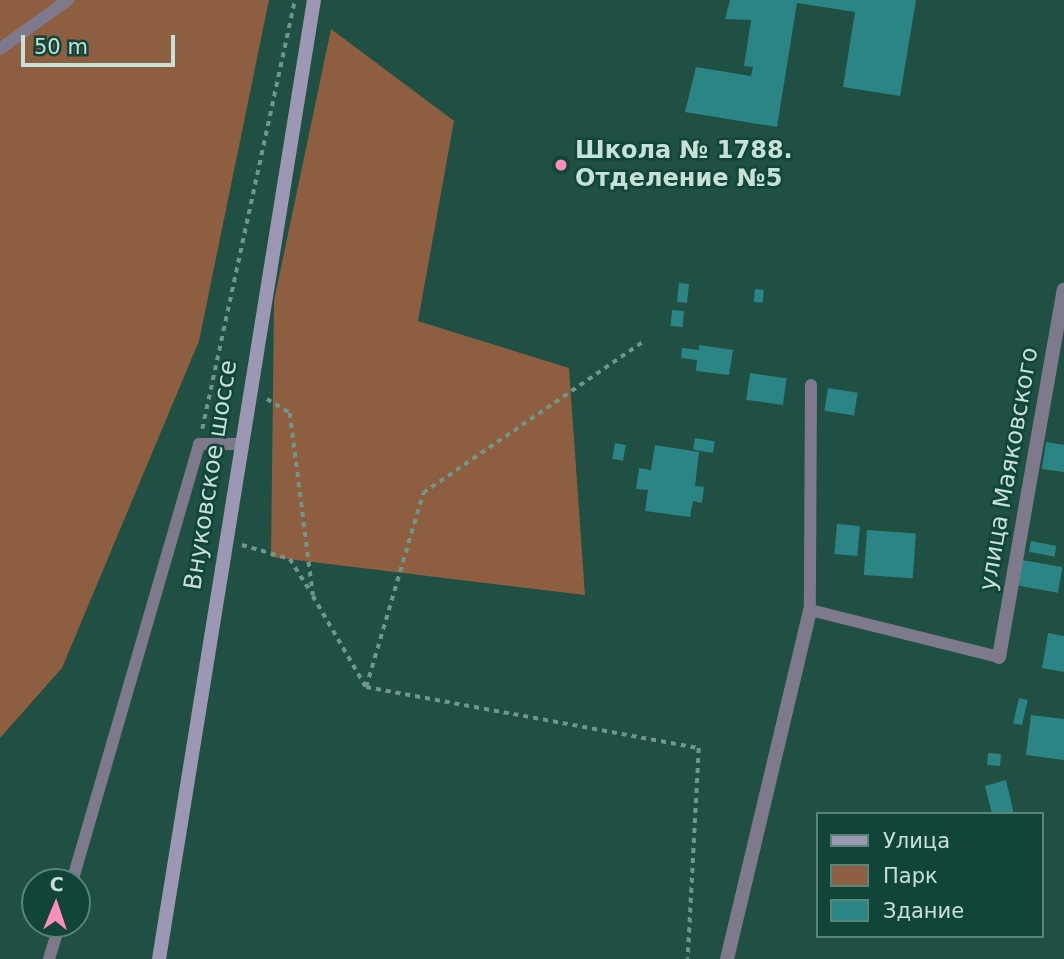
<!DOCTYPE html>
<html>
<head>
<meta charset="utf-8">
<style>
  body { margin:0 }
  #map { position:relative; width:1064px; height:959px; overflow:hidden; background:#1f5043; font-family:"DejaVu Sans",sans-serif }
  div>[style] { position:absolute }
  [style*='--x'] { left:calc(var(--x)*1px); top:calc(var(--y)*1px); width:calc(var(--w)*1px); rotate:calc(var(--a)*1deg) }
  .green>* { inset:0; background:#8d5e3f }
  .building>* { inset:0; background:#2a8584; transform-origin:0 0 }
  .path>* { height:3.5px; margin-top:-1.75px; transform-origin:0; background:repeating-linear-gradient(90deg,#71968b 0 5px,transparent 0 10px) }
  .service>* { height:12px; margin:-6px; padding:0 6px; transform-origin:6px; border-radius:6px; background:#7e7a8b }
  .minor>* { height:14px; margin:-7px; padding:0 7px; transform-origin:7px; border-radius:7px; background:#7e7a8b }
  .secondary>* { height:14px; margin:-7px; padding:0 7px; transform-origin:7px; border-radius:7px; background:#9c97b2 }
  .dots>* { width:19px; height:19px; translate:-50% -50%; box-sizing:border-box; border:4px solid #124539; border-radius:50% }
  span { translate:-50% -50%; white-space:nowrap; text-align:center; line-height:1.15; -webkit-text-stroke:5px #124539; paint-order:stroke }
  .poi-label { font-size:24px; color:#c7e0d8; font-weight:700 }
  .left { translate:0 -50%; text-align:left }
  .street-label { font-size:24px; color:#c7e0d8 }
  .legend { position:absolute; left:816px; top:812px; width:228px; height:126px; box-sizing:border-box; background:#124539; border:2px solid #5a8379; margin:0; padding:9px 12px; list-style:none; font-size:21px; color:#c7e0d8 }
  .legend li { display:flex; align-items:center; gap:14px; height:35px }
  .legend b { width:35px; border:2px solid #5a8379 }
  .north { position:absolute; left:21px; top:868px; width:70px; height:70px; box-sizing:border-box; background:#124539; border:2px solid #5a8379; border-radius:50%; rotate:2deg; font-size:19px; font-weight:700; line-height:28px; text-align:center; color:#c7e0d8 }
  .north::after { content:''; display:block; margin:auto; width:24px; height:32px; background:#fe8ebd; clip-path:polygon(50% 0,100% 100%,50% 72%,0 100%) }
  .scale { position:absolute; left:21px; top:35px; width:154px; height:32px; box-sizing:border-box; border:4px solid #c7e0d8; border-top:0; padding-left:9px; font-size:21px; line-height:24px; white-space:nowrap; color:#c7e0d8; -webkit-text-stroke:5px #124539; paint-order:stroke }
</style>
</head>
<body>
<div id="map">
  <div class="green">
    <div style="clip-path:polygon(0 0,269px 0,199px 341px,62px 668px,0 738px)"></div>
    <div style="clip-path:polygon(331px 29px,454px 121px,418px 321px,569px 368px,585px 595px,271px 557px,274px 301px)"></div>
  </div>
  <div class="building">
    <div style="clip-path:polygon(730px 0,916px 0,900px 96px,843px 87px,855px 12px,797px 3px,777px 127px,685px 112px,696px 67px,751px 76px,753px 67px,744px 66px,751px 20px,725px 19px)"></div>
    <div style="left:679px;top:283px;width:10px;height:19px;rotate:6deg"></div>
    <div style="left:755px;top:289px;width:9px;height:13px;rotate:6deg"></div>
    <div style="left:672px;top:310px;width:12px;height:16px;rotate:5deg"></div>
    <div style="clip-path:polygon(699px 345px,733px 350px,729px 375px,696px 371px,697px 360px,681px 358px,682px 348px,699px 350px)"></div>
    <div style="left:750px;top:373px;width:37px;height:27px;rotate:8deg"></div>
    <div style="left:828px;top:388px;width:30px;height:23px;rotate:9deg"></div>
    <div style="left:695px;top:438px;width:20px;height:12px;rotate:9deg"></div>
    <div style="clip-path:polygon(1046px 442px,1064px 445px,1064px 472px,1042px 469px)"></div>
    <div style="left:615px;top:443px;width:11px;height:16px;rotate:10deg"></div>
    <div style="clip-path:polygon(655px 445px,699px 452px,695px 486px,704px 487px,702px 503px,693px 501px,690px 517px,645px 511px,648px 490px,636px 489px,639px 468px,651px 470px)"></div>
    <div style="left:837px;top:524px;width:23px;height:30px;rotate:5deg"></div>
    <div style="left:867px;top:530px;width:49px;height:45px;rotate:4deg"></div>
    <div style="left:1031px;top:541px;width:26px;height:11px;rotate:11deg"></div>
    <div style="left:1022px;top:560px;width:41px;height:26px;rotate:10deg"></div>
    <div style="clip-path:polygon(1048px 633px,1064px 636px,1064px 672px,1042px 668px)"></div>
    <div style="left:1019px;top:698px;width:9px;height:26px;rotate:13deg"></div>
    <div style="clip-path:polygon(1031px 715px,1064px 719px,1064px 760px,1026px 755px)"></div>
    <div style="left:988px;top:753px;width:13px;height:12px;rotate:4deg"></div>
    <div style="clip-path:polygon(1006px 780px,1014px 814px,992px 814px,985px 786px)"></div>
  </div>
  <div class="path">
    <div style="--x:267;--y:399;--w:27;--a:31"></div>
    <div style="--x:290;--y:413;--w:184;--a:82.8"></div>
    <div style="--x:313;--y:596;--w:105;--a:59.8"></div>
    <div style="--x:366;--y:687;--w:339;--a:10.4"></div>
    <div style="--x:699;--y:748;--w:211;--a:93"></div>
    <div style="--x:202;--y:429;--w:437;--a:-77.8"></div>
    <div style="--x:242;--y:545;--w:50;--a:16.3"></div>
    <div style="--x:290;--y:559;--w:40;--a:58"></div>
    <div style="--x:366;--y:687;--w:202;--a:-73.6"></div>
    <div style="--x:423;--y:493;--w:268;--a:-34.5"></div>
  </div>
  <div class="service">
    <div style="--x:0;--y:49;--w:84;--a:-35.8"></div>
    <div style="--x:811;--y:385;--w:225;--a:90.3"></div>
    <div style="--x:810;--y:610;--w:195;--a:14"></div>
    <div style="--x:72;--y:882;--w:456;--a:-73.8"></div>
    <div style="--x:199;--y:444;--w:39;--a:0"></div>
    <div style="--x:49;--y:959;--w:37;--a:-73"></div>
  </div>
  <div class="minor">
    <div style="--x:999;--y:657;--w:373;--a:-80"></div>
    <div style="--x:727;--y:959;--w:359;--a:-76.6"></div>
  </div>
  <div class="secondary">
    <div style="--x:159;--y:959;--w:971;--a:-80.82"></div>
  </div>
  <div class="dots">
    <div style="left:561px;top:165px;background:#fe8ebd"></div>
  </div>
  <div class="poi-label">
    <span class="left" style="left:575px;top:165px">Школа № 1788.<br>Отделение №5</span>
  </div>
  <div class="street-label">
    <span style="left:1009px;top:469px;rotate:-80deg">улица Маяковского</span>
    <span style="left:211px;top:475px;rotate:-81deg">Внуковское шоссе</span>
  </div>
  <ul class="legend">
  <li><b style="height:9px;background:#9c97b2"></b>Улица</li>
  <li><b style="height:19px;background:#8d5e3f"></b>Парк</li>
  <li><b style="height:19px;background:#2a8584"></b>Здание</li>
  </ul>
  <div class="north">С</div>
  <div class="scale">50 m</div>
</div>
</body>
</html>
